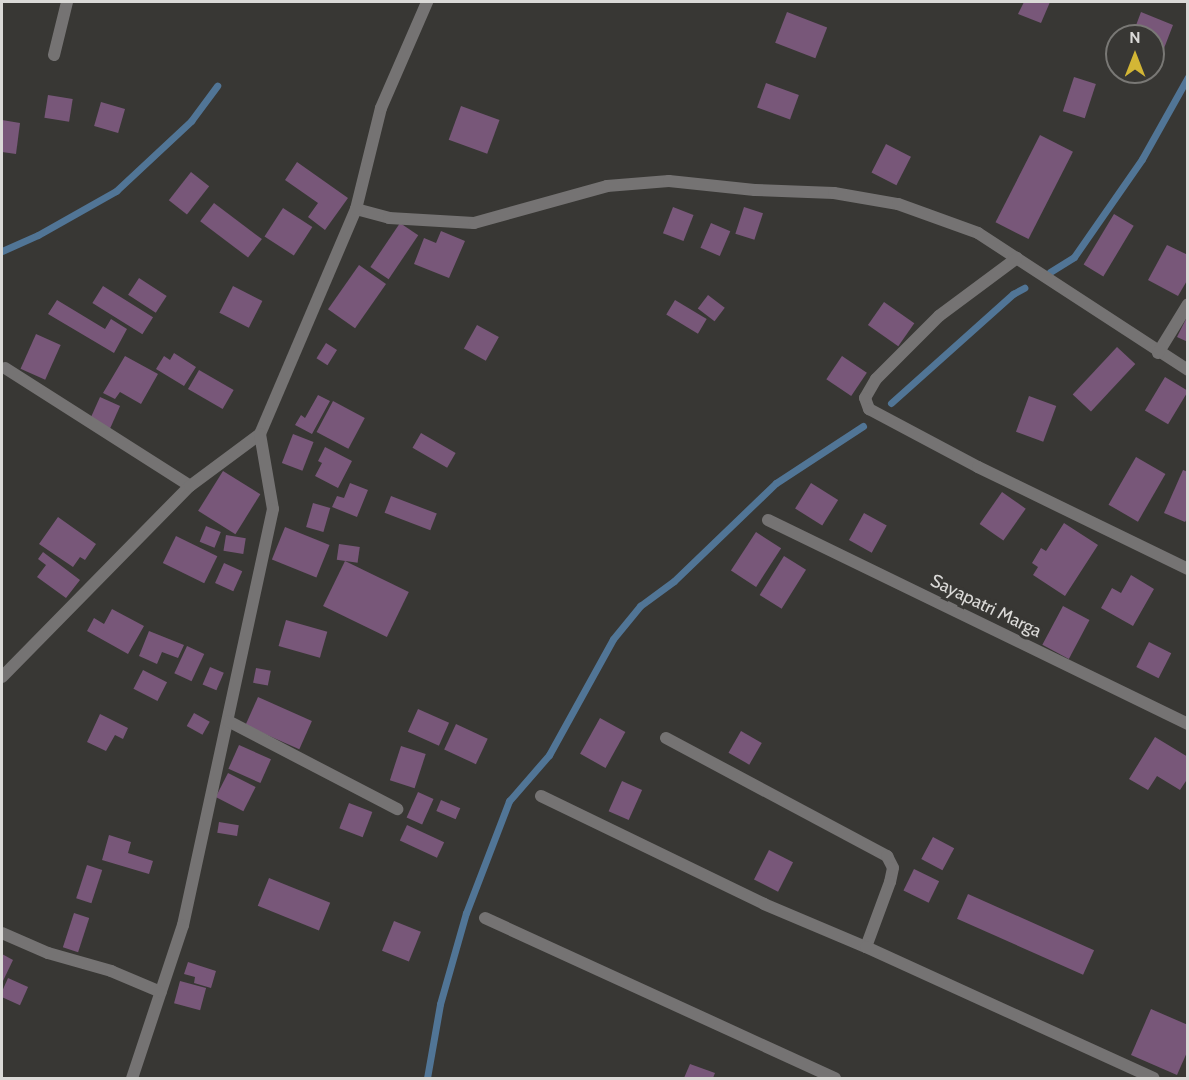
<!DOCTYPE html>
<html>
<head>
<meta charset="utf-8">
<style>
  body { margin:0 }
  #map { position:relative; width:1189px; height:1080px; overflow:hidden; background:#383734; font-family:Cabin,sans-serif }
  div>[style] { position:absolute }
  [style*='--x'] { left:calc(var(--x)*1px); top:calc(var(--y)*1px); width:calc(var(--w)*1px); rotate:calc(var(--a)*1deg) }
  .stream>* { height:7px; margin:-3.5px; padding:0 3.5px; transform-origin:3.5px; border-radius:3.5px; background:#517596 }
  .building>* { inset:0; background:#785779; transform-origin:0 0 }
  .street>* { height:12px; margin:-6px; padding:0 6px; transform-origin:6px; border-radius:6px; background:#757373 }
  span { translate:-50% -50%; white-space:nowrap; text-align:center; line-height:1.15; -webkit-text-stroke:6px #383734; paint-order:stroke }
  .street-label { font-size:18px; color:#dad9d7 }
  .frame { position:absolute; inset:0; border:3px solid #dad9d7; pointer-events:none }
  .north { position:absolute; left:1105px; top:24px; width:60px; height:60px; box-sizing:border-box; background:#383734; border:2px solid #797875; border-radius:50%; rotate:0deg; font-size:16px; font-weight:700; line-height:24px; text-align:center; color:#dad9d7 }
  .north::after { content:''; display:block; margin:auto; width:21px; height:27px; background:#d3b635; clip-path:polygon(50% 0,100% 100%,50% 72%,0 100%) }
</style>
</head>
<body>
<div id="map">
  <div class="stream">
    <div style="--x:2;--y:251;--w:39;--a:-24"></div>
    <div style="--x:38;--y:235;--w:90;--a:-29.4"></div>
    <div style="--x:116;--y:191;--w:103;--a:-43"></div>
    <div style="--x:191;--y:121;--w:44;--a:-53.4"></div>
    <div style="--x:1050;--y:272;--w:28;--a:-32"></div>
    <div style="--x:1074;--y:257;--w:119;--a:-55.2"></div>
    <div style="--x:1142;--y:159;--w:94;--a:-60.7"></div>
    <div style="--x:891;--y:403;--w:164;--a:-41.8"></div>
    <div style="--x:1013;--y:294;--w:13;--a:-29"></div>
    <div style="--x:427;--y:1078;--w:75;--a:-80"></div>
    <div style="--x:440;--y:1004;--w:95;--a:-74.1"></div>
    <div style="--x:466;--y:913;--w:120;--a:-69"></div>
    <div style="--x:509;--y:801;--w:61;--a:-49"></div>
    <div style="--x:549;--y:755;--w:132;--a:-61.1"></div>
    <div style="--x:613;--y:639;--w:43;--a:-50.7"></div>
    <div style="--x:640;--y:606;--w:42;--a:-36.3"></div>
    <div style="--x:674;--y:581;--w:141;--a:-43.9"></div>
    <div style="--x:776;--y:483;--w:104;--a:-33.2"></div>
  </div>
  <div class="building">
    <div style="clip-path:polygon(1024px 2px,1050px 2px,1041px 23px,1018px 14px)"></div>
    <div style="left:787px;top:12px;width:43px;height:33px;rotate:21deg"></div>
    <div style="clip-path:polygon(1141px 12px,1173px 25px,1163px 51px,1153px 47px,1153px 36px,1132px 36px)"></div>
    <div style="left:1074px;top:77px;width:23px;height:36px;rotate:18deg"></div>
    <div style="left:766px;top:83px;width:35px;height:26px;rotate:20deg"></div>
    <div style="left:48px;top:95px;width:25px;height:23px;rotate:9deg"></div>
    <div style="left:101px;top:102px;width:25px;height:25px;rotate:16deg"></div>
    <div style="left:461px;top:106px;width:41px;height:36px;rotate:20deg"></div>
    <div style="clip-path:polygon(2px 120px,20px 123px,16px 154px,2px 152px)"></div>
    <div style="left:1040px;top:135px;width:37px;height:98px;rotate:27deg"></div>
    <div style="left:886px;top:144px;width:28px;height:32px;rotate:27deg"></div>
    <div style="clip-path:polygon(297px 162px,348px 198px,325px 230px,308px 217px,318px 203px,285px 180px)"></div>
    <div style="left:191px;top:172px;width:23px;height:36px;rotate:38deg"></div>
    <div style="left:214px;top:203px;width:60px;height:23px;rotate:37deg"></div>
    <div style="left:673px;top:207px;width:22px;height:28px;rotate:21deg"></div>
    <div style="left:744px;top:207px;width:20px;height:28px;rotate:18deg"></div>
    <div style="left:283px;top:208px;width:35px;height:34px;rotate:33deg"></div>
    <div style="left:1114px;top:214px;width:23px;height:59px;rotate:31deg"></div>
    <div style="left:400px;top:223px;width:22px;height:53px;rotate:34deg"></div>
    <div style="left:711px;top:223px;width:21px;height:27px;rotate:23deg"></div>
    <div style="clip-path:polygon(441px 231px,465px 241px,449px 278px,414px 264px,424px 238px,436px 243px)"></div>
    <div style="clip-path:polygon(1167px 245px,1188px 255px,1188px 279px,1178px 296px,1148px 280px)"></div>
    <div style="left:359px;top:265px;width:33px;height:54px;rotate:35deg"></div>
    <div style="left:139px;top:278px;width:33px;height:20px;rotate:33deg"></div>
    <div style="left:103px;top:286px;width:59px;height:20px;rotate:32deg"></div>
    <div style="left:233px;top:286px;width:33px;height:30px;rotate:27deg"></div>
    <div style="left:708px;top:295px;width:21px;height:17px;rotate:37deg"></div>
    <div style="clip-path:polygon(57px 300px,105px 329px,111px 319px,127px 329px,114px 353px,48px 314px)"></div>
    <div style="left:675px;top:300px;width:37px;height:17px;rotate:31deg"></div>
    <div style="left:884px;top:302px;width:37px;height:28px;rotate:35deg"></div>
    <div style="clip-path:polygon(1188px 315px,1188px 342px,1177px 337px)"></div>
    <div style="left:477px;top:325px;width:25px;height:27px;rotate:29deg"></div>
    <div style="left:36px;top:334px;width:27px;height:38px;rotate:24deg"></div>
    <div style="left:326px;top:343px;width:13px;height:18px;rotate:32deg"></div>
    <div style="left:1117px;top:347px;width:25px;height:65px;rotate:43deg"></div>
    <div style="clip-path:polygon(174px 353px,196px 367px,184px 386px,156px 369px,164px 356px,170px 360px)"></div>
    <div style="clip-path:polygon(125px 356px,158px 374px,141px 404px,120px 392px,115px 399px,103px 393px)"></div>
    <div style="left:842px;top:356px;width:30px;height:28px;rotate:34deg"></div>
    <div style="left:199px;top:370px;width:40px;height:22px;rotate:30deg"></div>
    <div style="left:1165px;top:377px;width:27px;height:39px;rotate:31deg"></div>
    <div style="clip-path:polygon(318px 395px,330px 401px,312px 434px,295px 425px,301px 415px,305px 418px)"></div>
    <div style="left:1029px;top:396px;width:29px;height:38px;rotate:20deg"></div>
    <div style="left:100px;top:397px;width:22px;height:25px;rotate:24deg"></div>
    <div style="left:333px;top:401px;width:36px;height:35px;rotate:28deg"></div>
    <div style="left:421px;top:433px;width:40px;height:17px;rotate:30deg"></div>
    <div style="left:293px;top:434px;width:22px;height:31px;rotate:21deg"></div>
    <div style="clip-path:polygon(325px 447px,352px 461px,338px 488px,315px 476px,322px 463px,318px 461px)"></div>
    <div style="left:1136px;top:457px;width:34px;height:55px;rotate:30deg"></div>
    <div style="clip-path:polygon(1183px 470px,1188px 472px,1188px 517px,1185px 522px,1164px 513px)"></div>
    <div style="left:223px;top:471px;width:44px;height:47px;rotate:32deg"></div>
    <div style="clip-path:polygon(350px 483px,368px 490px,357px 517px,332px 507px,337px 496px,344px 498px)"></div>
    <div style="left:811px;top:483px;width:32px;height:30px;rotate:32deg"></div>
    <div style="left:1002px;top:492px;width:29px;height:39px;rotate:35deg"></div>
    <div style="left:391px;top:496px;width:49px;height:18px;rotate:21deg"></div>
    <div style="left:313px;top:503px;width:18px;height:25px;rotate:16deg"></div>
    <div style="left:864px;top:513px;width:26px;height:31px;rotate:29deg"></div>
    <div style="clip-path:polygon(58px 517px,96px 544px,85px 560px,80px 557px,73px 567px,39px 544px)"></div>
    <div style="clip-path:polygon(1064px 523px,1098px 545px,1065px 596px,1033px 575px,1038px 567px,1032px 563px,1041px 548px,1046px 551px)"></div>
    <div style="left:206px;top:526px;width:16px;height:17px;rotate:22deg"></div>
    <div style="left:285px;top:527px;width:48px;height:35px;rotate:22deg"></div>
    <div style="left:756px;top:532px;width:30px;height:46px;rotate:33deg"></div>
    <div style="left:226px;top:535px;width:20px;height:16px;rotate:9deg"></div>
    <div style="left:176px;top:536px;width:46px;height:30px;rotate:26deg"></div>
    <div style="left:339px;top:544px;width:21px;height:16px;rotate:8deg"></div>
    <div style="clip-path:polygon(43px 552px,80px 580px,66px 598px,37px 577px,46px 565px,38px 559px)"></div>
    <div style="left:784px;top:556px;width:26px;height:46px;rotate:32deg"></div>
    <div style="left:345px;top:561px;width:71px;height:50px;rotate:26deg"></div>
    <div style="left:224px;top:563px;width:20px;height:22px;rotate:24deg"></div>
    <div style="clip-path:polygon(1131px 575px,1154px 589px,1133px 626px,1101px 608px,1112px 588px,1121px 593px)"></div>
    <div style="left:1063px;top:606px;width:30px;height:44px;rotate:28deg"></div>
    <div style="clip-path:polygon(112px 609px,144px 626px,128px 654px,87px 631px,94px 618px,104px 624px)"></div>
    <div style="left:286px;top:620px;width:43px;height:27px;rotate:16deg"></div>
    <div style="clip-path:polygon(149px 631px,184px 645px,178px 658px,162px 652px,157px 664px,139px 656px)"></div>
    <div style="left:1149px;top:642px;width:25px;height:28px;rotate:27deg"></div>
    <div style="left:187px;top:646px;width:19px;height:30px;rotate:25deg"></div>
    <div style="left:210px;top:667px;width:15px;height:19px;rotate:23deg"></div>
    <div style="left:256px;top:668px;width:15px;height:15px;rotate:11deg"></div>
    <div style="left:143px;top:670px;width:27px;height:21px;rotate:27deg"></div>
    <div style="left:258px;top:697px;width:59px;height:31px;rotate:24deg"></div>
    <div style="left:418px;top:709px;width:34px;height:25px;rotate:24deg"></div>
    <div style="left:194px;top:713px;width:18px;height:15px;rotate:29deg"></div>
    <div style="clip-path:polygon(100px 714px,128px 728px,123px 739px,115px 735px,106px 751px,87px 742px)"></div>
    <div style="left:600px;top:718px;width:29px;height:41px;rotate:29deg"></div>
    <div style="left:456px;top:724px;width:35px;height:28px;rotate:25deg"></div>
    <div style="left:741px;top:731px;width:24px;height:25px;rotate:30deg"></div>
    <div style="clip-path:polygon(1155px 737px,1188px 757px,1188px 778px,1180px 790px,1157px 776px,1148px 790px,1129px 779px)"></div>
    <div style="left:239px;top:745px;width:35px;height:26px;rotate:24deg"></div>
    <div style="left:401px;top:746px;width:26px;height:36px;rotate:18deg"></div>
    <div style="left:228px;top:773px;width:31px;height:27px;rotate:27deg"></div>
    <div style="left:622px;top:781px;width:22px;height:33px;rotate:24deg"></div>
    <div style="left:418px;top:792px;width:17px;height:28px;rotate:24deg"></div>
    <div style="left:441px;top:800px;width:21px;height:12px;rotate:23deg"></div>
    <div style="left:349px;top:803px;width:25px;height:27px;rotate:21deg"></div>
    <div style="left:219px;top:822px;width:20px;height:11px;rotate:9deg"></div>
    <div style="left:407px;top:825px;width:41px;height:17px;rotate:25deg"></div>
    <div style="clip-path:polygon(109px 835px,131px 842px,128px 853px,153px 861px,149px 874px,102px 860px)"></div>
    <div style="left:933px;top:837px;width:24px;height:25px;rotate:28deg"></div>
    <div style="left:769px;top:850px;width:27px;height:33px;rotate:27deg"></div>
    <div style="left:87px;top:865px;width:16px;height:35px;rotate:18deg"></div>
    <div style="left:914px;top:869px;width:28px;height:24px;rotate:26deg"></div>
    <div style="left:269px;top:878px;width:66px;height:30px;rotate:22deg"></div>
    <div style="left:968px;top:894px;width:138px;height:27px;rotate:24deg"></div>
    <div style="left:74px;top:913px;width:16px;height:36px;rotate:18deg"></div>
    <div style="left:394px;top:921px;width:29px;height:32px;rotate:22deg"></div>
    <div style="clip-path:polygon(2px 954px,13px 960px,2px 983px)"></div>
    <div style="clip-path:polygon(188px 962px,216px 971px,211px 988px,194px 983px,195px 977px,184px 974px)"></div>
    <div style="left:8px;top:978px;width:22px;height:20px;rotate:24deg"></div>
    <div style="left:180px;top:981px;width:27px;height:23px;rotate:15deg"></div>
    <div style="clip-path:polygon(1151px 1009px,1188px 1025px,1188px 1050px,1177px 1075px,1131px 1055px)"></div>
    <div style="clip-path:polygon(690px 1064px,715px 1073px,713px 1078px,684px 1078px)"></div>
  </div>
  <div class="street">
    <div style="--x:54;--y:55;--w:55;--a:-76.2"></div>
    <div style="--x:356;--y:209;--w:34;--a:15"></div>
    <div style="--x:389;--y:218;--w:85;--a:3.4"></div>
    <div style="--x:474;--y:223;--w:138;--a:-15.5"></div>
    <div style="--x:607;--y:186;--w:62;--a:-4.6"></div>
    <div style="--x:669;--y:181;--w:86;--a:6"></div>
    <div style="--x:755;--y:190;--w:79;--a:2.2"></div>
    <div style="--x:834;--y:193;--w:65;--a:9.8"></div>
    <div style="--x:898;--y:204;--w:85;--a:19.9"></div>
    <div style="--x:978;--y:233;--w:251;--a:33.1"></div>
    <div style="--x:1017;--y:258;--w:97;--a:143.4"></div>
    <div style="--x:939;--y:316;--w:89;--a:135"></div>
    <div style="--x:876;--y:379;--w:22;--a:120"></div>
    <div style="--x:865;--y:398;--w:12;--a:70"></div>
    <div style="--x:869;--y:409;--w:123;--a:28"></div>
    <div style="--x:978;--y:467;--w:233;--a:25.9"></div>
    <div style="--x:1158;--y:353;--w:57;--a:-58.5"></div>
    <div style="--x:5;--y:368;--w:219;--a:32.5"></div>
    <div style="--x:260;--y:434;--w:245;--a:-66.9"></div>
    <div style="--x:356;--y:209;--w:104;--a:-76.1"></div>
    <div style="--x:381;--y:108;--w:116;--a:-66.5"></div>
    <div style="--x:768;--y:520;--w:467;--a:25.9"></div>
    <div style="--x:2;--y:677;--w:268;--a:-45.5"></div>
    <div style="--x:190;--y:486;--w:87;--a:-36.6"></div>
    <div style="--x:260;--y:434;--w:76;--a:80.2"></div>
    <div style="--x:273;--y:509;--w:426;--a:102.2"></div>
    <div style="--x:183;--y:925;--w:161;--a:108.4"></div>
    <div style="--x:228;--y:721;--w:191;--a:27.5"></div>
    <div style="--x:666;--y:738;--w:251;--a:28.1"></div>
    <div style="--x:887;--y:856;--w:13;--a:63"></div>
    <div style="--x:893;--y:868;--w:14;--a:102"></div>
    <div style="--x:890;--y:882;--w:69;--a:110.3"></div>
    <div style="--x:541;--y:796;--w:248;--a:25.8"></div>
    <div style="--x:764;--y:904;--w:111;--a:22.9"></div>
    <div style="--x:866;--y:947;--w:316;--a:24.5"></div>
    <div style="--x:485;--y:918;--w:385;--a:24.6"></div>
    <div style="--x:2;--y:933;--w:50;--a:23.5"></div>
    <div style="--x:48;--y:953;--w:66;--a:15.9"></div>
    <div style="--x:111;--y:971;--w:54;--a:22.8"></div>
  </div>
  <div class="street-label">
    <span style="left:986px;top:606px;rotate:26deg">Sayapatri Marga</span>
  </div>
  <div class="frame"></div>
  <div class="north">N</div>
</div>
</body>
</html>
